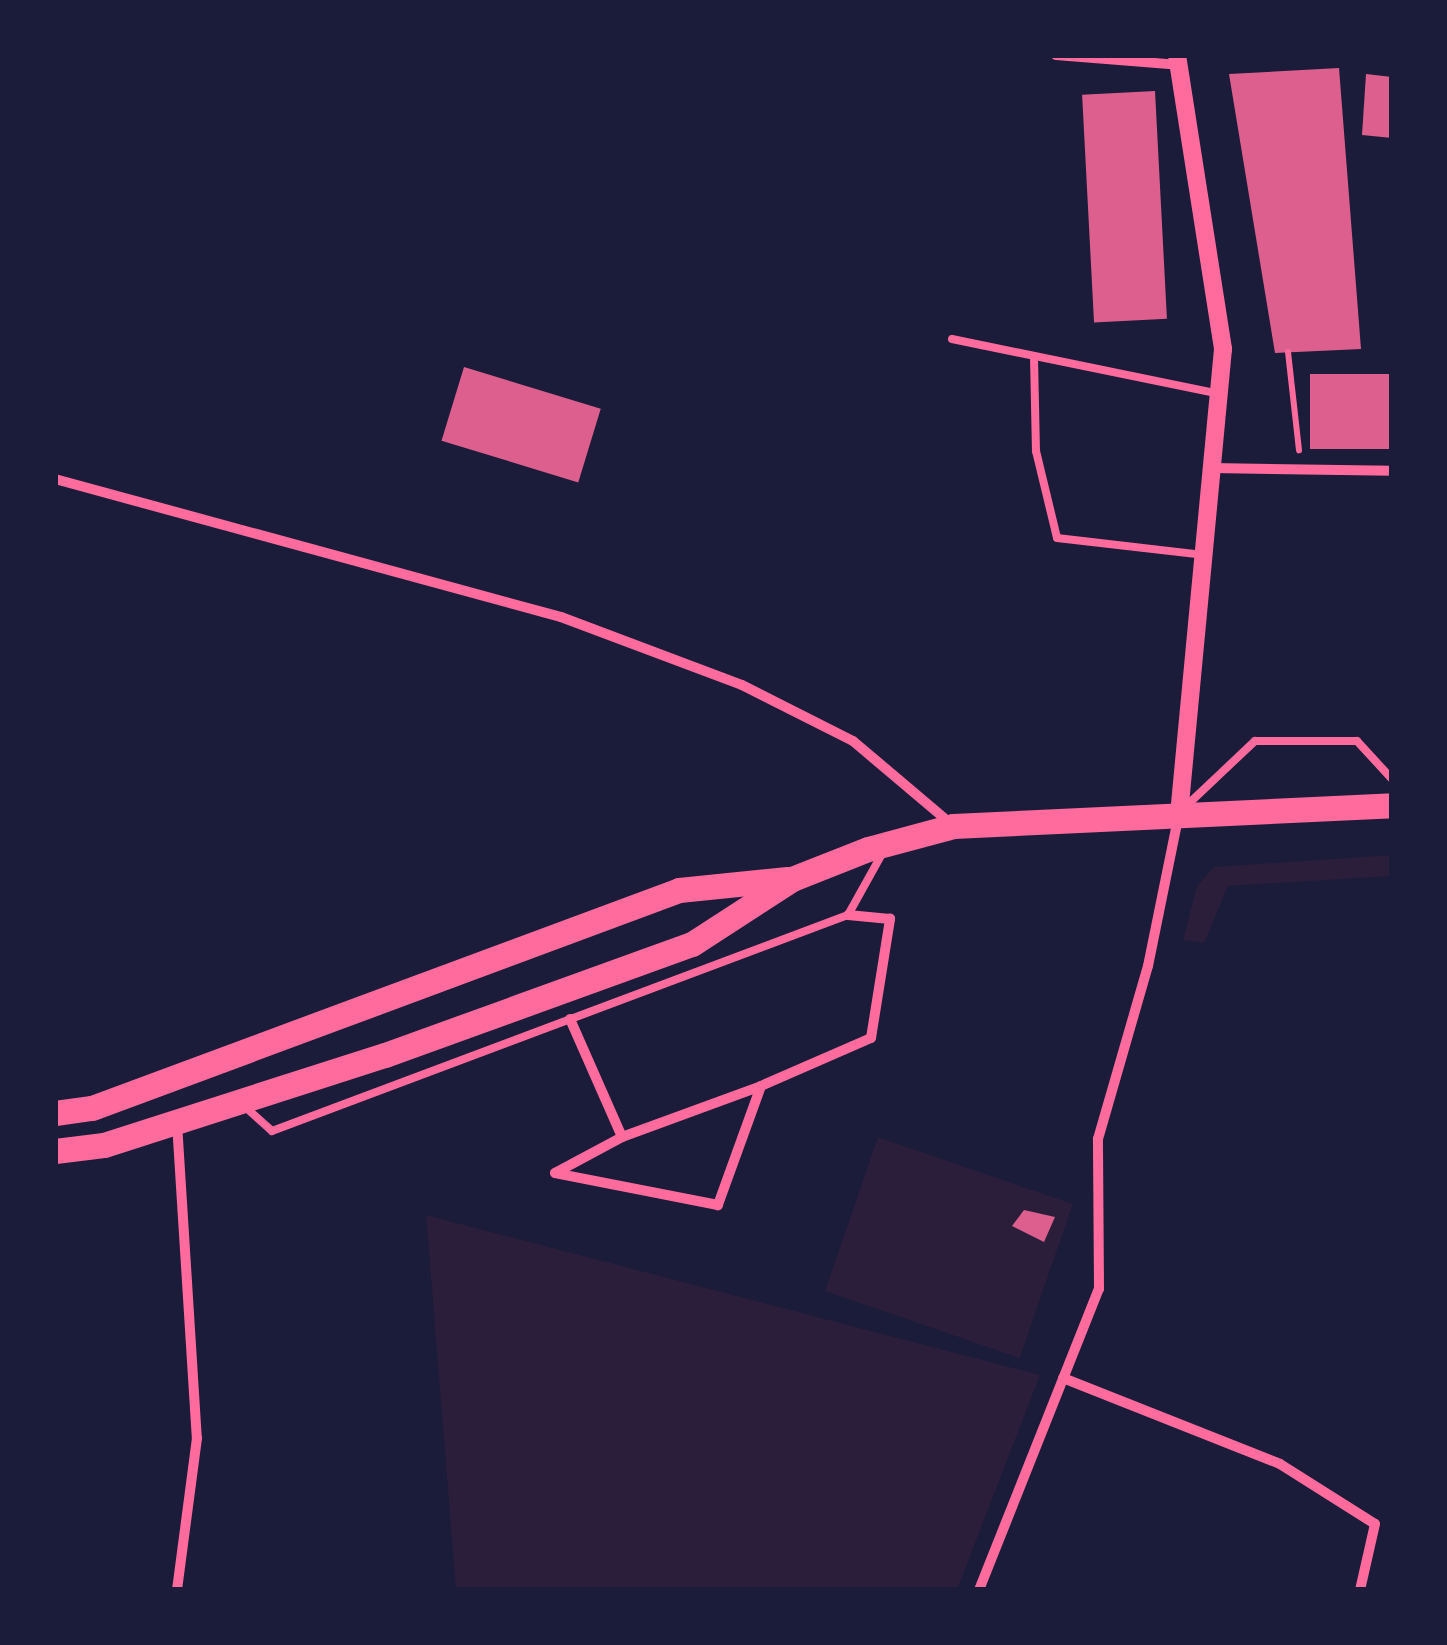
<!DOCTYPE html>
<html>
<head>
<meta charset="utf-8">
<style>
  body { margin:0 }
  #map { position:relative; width:1447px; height:1645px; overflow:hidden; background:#1b1b3a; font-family:"Nunito Sans",sans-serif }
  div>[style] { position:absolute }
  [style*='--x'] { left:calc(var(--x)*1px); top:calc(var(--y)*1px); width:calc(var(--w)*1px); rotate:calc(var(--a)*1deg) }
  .green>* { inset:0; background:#2a1e3b; transform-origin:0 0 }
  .building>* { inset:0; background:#dd5f8e; transform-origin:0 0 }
  .path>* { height:6px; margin:-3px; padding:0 3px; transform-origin:3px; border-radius:3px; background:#ff6b9d }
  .service>* { height:8px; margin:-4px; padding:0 4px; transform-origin:4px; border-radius:4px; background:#ff6b9d }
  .minor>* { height:10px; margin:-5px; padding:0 5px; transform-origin:5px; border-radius:5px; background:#ff6b9d }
  .tertiary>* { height:18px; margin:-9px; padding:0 9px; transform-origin:9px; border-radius:9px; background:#ff6b9d }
  .primary>* { height:25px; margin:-12.5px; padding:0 12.5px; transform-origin:12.5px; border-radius:12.5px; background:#ff6b9d }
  span { translate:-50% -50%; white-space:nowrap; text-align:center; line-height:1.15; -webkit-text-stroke:10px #1b1b3a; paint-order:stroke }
  .frame { position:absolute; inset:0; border:58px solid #1b1b3a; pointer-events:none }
</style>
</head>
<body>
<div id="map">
  <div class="green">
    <div style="clip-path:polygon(1392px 855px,1392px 876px,1228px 886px,1204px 943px,1183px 940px,1197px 886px,1214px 867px)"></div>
    <div style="left:878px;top:1137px;width:206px;height:163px;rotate:19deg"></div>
    <div style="clip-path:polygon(426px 1215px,1040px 1375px,957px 1590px,456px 1590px)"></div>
  </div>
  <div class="building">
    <div style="clip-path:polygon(1339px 68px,1361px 349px,1275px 353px,1229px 74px)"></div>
    <div style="clip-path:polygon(1366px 74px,1392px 77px,1392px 138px,1362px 135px)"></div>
    <div style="left:1155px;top:91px;width:228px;height:73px;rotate:87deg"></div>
    <div style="left:464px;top:367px;width:143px;height:77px;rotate:17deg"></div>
    <div style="left:1392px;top:374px;width:75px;height:82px;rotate:90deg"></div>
    <div style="clip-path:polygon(1024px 1210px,1055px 1217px,1044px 1242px,1012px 1226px)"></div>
  </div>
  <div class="path">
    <div style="--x:1288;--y:352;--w:99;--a:83.6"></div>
  </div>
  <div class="service">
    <div style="--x:952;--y:339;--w:273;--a:11.6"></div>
    <div style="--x:1034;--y:357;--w:94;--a:88.8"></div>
    <div style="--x:1036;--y:451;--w:89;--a:76.4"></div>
    <div style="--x:1057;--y:538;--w:147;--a:6.6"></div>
    <div style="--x:1183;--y:809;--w:99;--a:-43.4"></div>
    <div style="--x:1255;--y:741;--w:102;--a:0"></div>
    <div style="--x:1357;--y:741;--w:52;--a:47.4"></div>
    <div style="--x:243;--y:1105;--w:39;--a:42"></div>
    <div style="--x:272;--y:1131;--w:615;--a:-20.56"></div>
    <div style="--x:848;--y:915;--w:72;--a:-60.9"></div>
  </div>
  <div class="minor">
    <div style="--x:1056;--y:55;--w:123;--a:4.6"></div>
    <div style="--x:1211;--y:468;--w:181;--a:0.9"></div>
    <div style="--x:55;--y:479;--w:524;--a:15.26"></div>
    <div style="--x:561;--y:617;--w:193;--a:20.6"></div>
    <div style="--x:742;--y:685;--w:124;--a:26.8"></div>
    <div style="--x:853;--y:741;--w:127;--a:40.2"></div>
    <div style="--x:570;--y:1019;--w:129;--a:66.2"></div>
    <div style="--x:622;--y:1137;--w:148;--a:-20.1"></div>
    <div style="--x:761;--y:1086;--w:127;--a:109.9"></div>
    <div style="--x:718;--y:1205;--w:166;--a:-168.9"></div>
    <div style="--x:555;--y:1173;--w:76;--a:-28.2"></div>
    <div style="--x:761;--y:1086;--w:120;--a:-23.6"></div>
    <div style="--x:871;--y:1038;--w:121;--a:-80.9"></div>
    <div style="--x:890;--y:919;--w:42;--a:-174.6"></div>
    <div style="--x:177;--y:1123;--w:316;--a:86.4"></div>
    <div style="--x:197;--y:1438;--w:153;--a:97.5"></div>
    <div style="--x:1063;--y:1378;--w:233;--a:21.6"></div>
    <div style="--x:1280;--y:1464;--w:112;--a:32.3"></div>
    <div style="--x:1375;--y:1524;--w:68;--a:102.8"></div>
    <div style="--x:979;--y:1590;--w:324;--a:-68.3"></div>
    <div style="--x:1099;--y:1289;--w:150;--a:-90.4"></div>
    <div style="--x:1098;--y:1139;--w:180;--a:-73.9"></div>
    <div style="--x:1148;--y:966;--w:151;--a:-78.5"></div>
  </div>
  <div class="tertiary">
    <div style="--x:1177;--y:55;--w:298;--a:81.1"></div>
    <div style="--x:1223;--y:349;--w:465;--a:95.4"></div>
  </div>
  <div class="primary">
    <div style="--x:55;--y:1113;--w:37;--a:-8"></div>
    <div style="--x:92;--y:1108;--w:626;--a:-20.37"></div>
    <div style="--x:679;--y:890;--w:109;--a:-5.8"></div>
    <div style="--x:55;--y:1151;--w:49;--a:-7"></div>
    <div style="--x:104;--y:1145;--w:295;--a:-17.8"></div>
    <div style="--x:385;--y:1055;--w:326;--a:-19.9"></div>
    <div style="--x:692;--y:944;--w:119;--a:-33"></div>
    <div style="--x:792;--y:879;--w:82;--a:-21.5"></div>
    <div style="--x:868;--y:849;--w:88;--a:-15.1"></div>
    <div style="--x:953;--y:826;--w:440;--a:-2.7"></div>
  </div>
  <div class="frame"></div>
</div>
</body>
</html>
